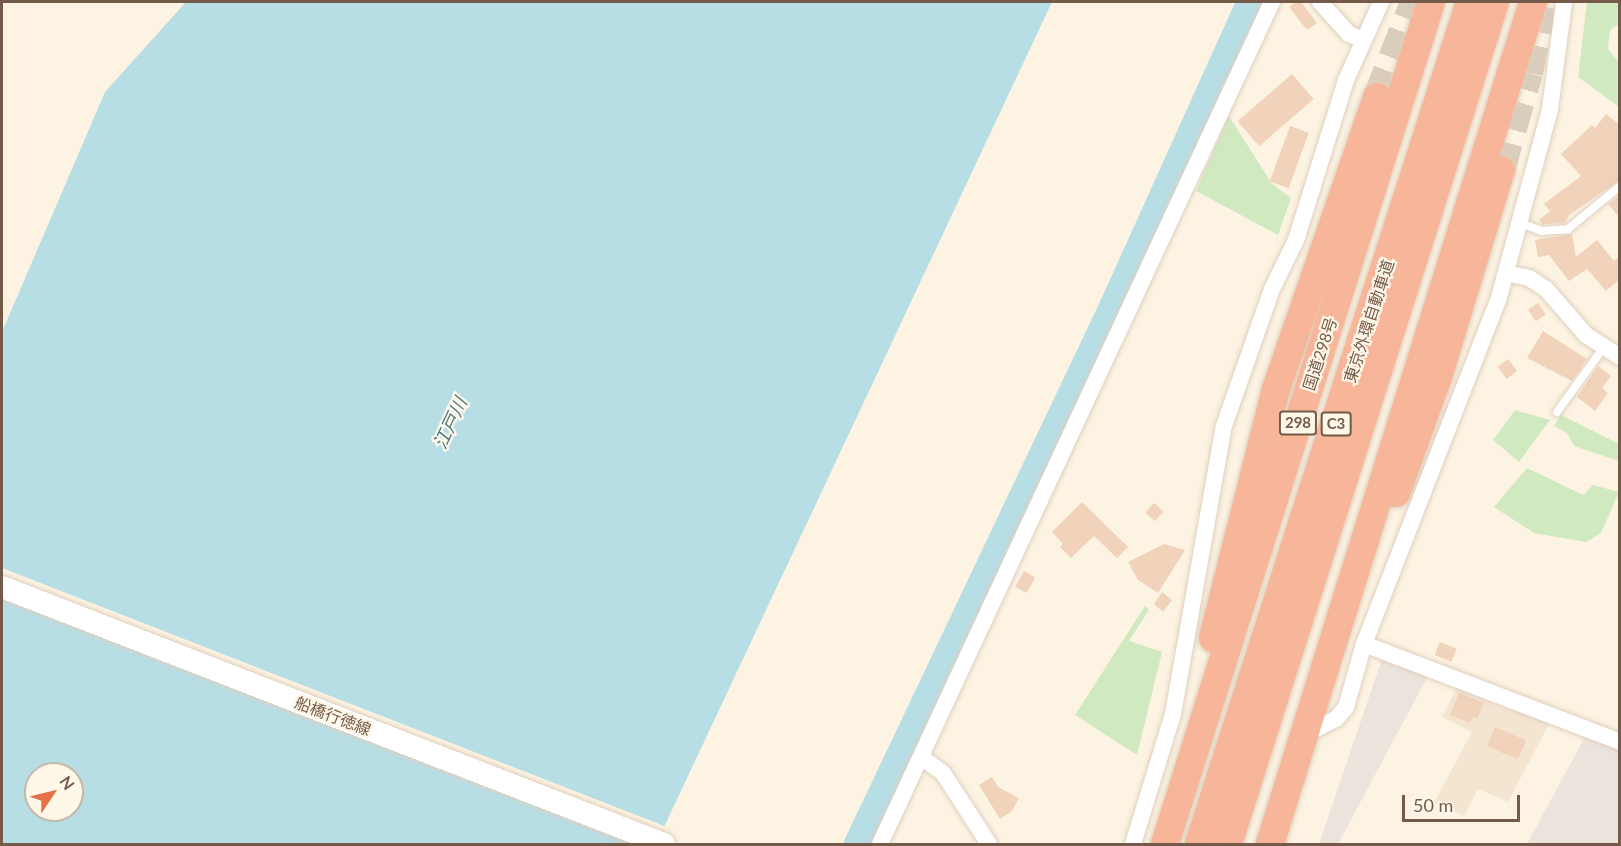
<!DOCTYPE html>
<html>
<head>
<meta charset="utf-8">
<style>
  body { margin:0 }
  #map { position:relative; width:1621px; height:846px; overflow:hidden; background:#fcf3e2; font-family:Lato,"Noto Sans JP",sans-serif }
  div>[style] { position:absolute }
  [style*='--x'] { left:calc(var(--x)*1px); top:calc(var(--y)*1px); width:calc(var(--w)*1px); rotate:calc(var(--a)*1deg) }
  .residential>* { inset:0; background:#f4e5d1 }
  .industrial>* { inset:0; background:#ebe4dd }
  .green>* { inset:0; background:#d0e9c1 }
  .water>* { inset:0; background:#b7dde5 }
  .pier>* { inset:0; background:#fcf3e2 }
  .river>* { height:28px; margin:-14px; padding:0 14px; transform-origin:14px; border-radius:14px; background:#b7dde5 }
  .building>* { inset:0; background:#f1d2ba; transform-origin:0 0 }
  .highway-tunnel>* { height:28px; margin-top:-14px; transform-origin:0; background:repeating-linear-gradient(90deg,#dacdbc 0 28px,transparent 0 42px) }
  .roads { filter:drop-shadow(0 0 2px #e0cfbe) drop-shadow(0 0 2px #e0cfbe) }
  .lane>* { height:8px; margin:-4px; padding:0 4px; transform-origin:4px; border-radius:4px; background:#fff }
  .street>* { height:16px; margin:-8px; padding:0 8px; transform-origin:8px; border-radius:8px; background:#fff }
  .secondary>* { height:22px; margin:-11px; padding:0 11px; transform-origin:11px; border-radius:11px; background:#fff }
  .highway>* { height:28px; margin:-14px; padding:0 14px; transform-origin:14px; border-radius:14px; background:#f7b599 }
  span { translate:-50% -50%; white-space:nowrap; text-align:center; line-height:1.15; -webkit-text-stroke:4.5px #fff7e8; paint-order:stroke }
  .shield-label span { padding:2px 4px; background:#fff7e8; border:2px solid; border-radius:4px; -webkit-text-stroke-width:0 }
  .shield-label { font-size:15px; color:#745a49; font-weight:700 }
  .street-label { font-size:16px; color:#745a49 }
  .water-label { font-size:18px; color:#427a87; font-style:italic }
  .frame { position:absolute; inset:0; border:3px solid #745a49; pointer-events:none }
  .north { position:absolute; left:24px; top:762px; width:60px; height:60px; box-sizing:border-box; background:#fff7e8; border:2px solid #c7b8a8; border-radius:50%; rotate:55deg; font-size:16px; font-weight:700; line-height:24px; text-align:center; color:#745a49 }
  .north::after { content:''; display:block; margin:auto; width:21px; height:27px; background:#e67047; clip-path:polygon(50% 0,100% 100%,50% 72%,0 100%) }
  .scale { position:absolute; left:1402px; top:795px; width:118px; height:27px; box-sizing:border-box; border:3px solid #745a49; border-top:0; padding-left:8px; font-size:18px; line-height:21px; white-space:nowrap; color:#745a49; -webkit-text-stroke:4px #fff7e8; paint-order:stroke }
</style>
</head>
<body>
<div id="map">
  <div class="residential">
    <div style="clip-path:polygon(1458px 686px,1492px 700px,1490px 704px,1550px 722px,1508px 802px,1478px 789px,1464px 816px,1434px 803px,1472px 732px,1442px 717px)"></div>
  </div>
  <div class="industrial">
    <div style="clip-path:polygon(1383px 656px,1429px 674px,1338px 844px,1319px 844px)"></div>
    <div style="clip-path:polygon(1585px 737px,1619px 749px,1619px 844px,1527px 844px)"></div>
  </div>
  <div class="green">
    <div style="clip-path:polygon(1587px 2px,1619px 2px,1619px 24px,1610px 30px,1608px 49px,1619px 63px,1619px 107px,1578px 77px)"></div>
    <div style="clip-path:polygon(1229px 116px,1272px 184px,1291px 198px,1278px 235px,1196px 191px)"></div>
    <div style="clip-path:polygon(1515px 410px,1550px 420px,1519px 462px,1493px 440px)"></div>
    <div style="clip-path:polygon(1561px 415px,1619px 444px,1619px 461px,1574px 446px,1567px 433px,1554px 426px)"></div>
    <div style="clip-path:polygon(1527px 468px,1583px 495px,1593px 485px,1619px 492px,1601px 533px,1586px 542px,1534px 533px,1494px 507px)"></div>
    <div style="clip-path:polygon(1145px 606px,1149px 610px,1129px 641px,1162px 652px,1137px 755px,1075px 715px)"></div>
  </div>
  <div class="water">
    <div style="clip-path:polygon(evenodd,186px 2px,1052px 2px,656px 844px,2px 844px,2px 332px,105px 92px,186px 2px,36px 774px,72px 774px,72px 810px,36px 810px,36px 774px)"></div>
  </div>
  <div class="pier">
    <div style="clip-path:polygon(2px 568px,667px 827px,659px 844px,2px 597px)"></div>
  </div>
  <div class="river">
    <div style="--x:858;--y:844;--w:594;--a:-64.6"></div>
    <div style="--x:1113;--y:307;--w:335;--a:-65.7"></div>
  </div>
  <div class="building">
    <div style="clip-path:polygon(1296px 2px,1301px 2px,1317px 23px,1307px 30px,1289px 7px)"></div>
    <div style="left:1292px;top:74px;width:33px;height:72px;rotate:49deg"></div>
    <div style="clip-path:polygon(1606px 114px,1620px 125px,1620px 180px,1569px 215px,1565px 223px,1542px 224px,1539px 220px,1550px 211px,1544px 204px,1581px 176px,1561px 154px,1592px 125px,1595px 128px)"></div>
    <div style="left:1290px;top:126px;width:20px;height:59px;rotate:20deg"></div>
    <div style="clip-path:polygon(1620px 195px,1620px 218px,1608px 204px)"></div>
    <div style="clip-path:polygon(1572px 234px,1576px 257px,1597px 240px,1614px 261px,1620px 256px,1620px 279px,1606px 291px,1587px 269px,1569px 281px,1549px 255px,1538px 257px,1535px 240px)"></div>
    <div style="left:1538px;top:303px;width:14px;height:12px;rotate:56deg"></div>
    <div style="clip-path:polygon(1543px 331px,1587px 359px,1572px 381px,1527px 358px)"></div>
    <div style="left:1508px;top:359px;width:15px;height:13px;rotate:53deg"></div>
    <div style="clip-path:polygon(1598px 366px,1611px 376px,1602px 388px,1608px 393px,1595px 411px,1577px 397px)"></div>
    <div style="clip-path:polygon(1082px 502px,1128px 547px,1117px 558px,1094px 536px,1071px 558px,1060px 547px,1063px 544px,1052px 532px)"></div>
    <div style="left:1154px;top:503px;width:13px;height:13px;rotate:42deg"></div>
    <div style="clip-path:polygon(1164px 544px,1185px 550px,1158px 593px,1138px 580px,1128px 562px)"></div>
    <div style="left:1024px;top:571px;width:13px;height:18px;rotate:29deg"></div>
    <div style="clip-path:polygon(1162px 592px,1172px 600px,1163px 612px,1154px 604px)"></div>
    <div style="left:1440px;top:642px;width:18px;height:14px;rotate:22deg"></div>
    <div style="clip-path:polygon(1459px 693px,1484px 703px,1477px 719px,1473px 717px,1470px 723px,1450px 715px)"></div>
    <div style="left:1495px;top:727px;width:34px;height:21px;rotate:23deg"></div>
    <div style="clip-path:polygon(992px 777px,998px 787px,1019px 798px,1012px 811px,1000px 819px,979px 785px)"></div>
  </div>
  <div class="highway-tunnel">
    <div style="--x:1377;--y:97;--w:102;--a:-68.7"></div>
    <div style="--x:1501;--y:170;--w:101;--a:-73.9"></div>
    <div style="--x:1529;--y:73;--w:68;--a:-78.2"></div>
  </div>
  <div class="roads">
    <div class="lane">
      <div style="--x:1518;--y:222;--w:26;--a:21"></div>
      <div style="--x:1542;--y:231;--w:26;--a:-4"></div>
      <div style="--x:1568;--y:229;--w:67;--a:-39.6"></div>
      <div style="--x:1557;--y:412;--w:80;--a:-54.1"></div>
    </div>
    <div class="street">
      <div style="--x:1320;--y:2;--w:43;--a:47.8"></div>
      <div style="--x:1349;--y:34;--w:15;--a:23"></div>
      <div style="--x:1506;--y:273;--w:24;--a:12"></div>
      <div style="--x:1529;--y:278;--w:20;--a:33"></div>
      <div style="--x:1546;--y:289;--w:61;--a:49"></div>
      <div style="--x:1586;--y:335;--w:40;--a:32.9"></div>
      <div style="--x:1364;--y:644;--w:274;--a:20.9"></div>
      <div style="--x:1304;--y:735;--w:36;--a:-27"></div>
      <div style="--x:1336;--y:719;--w:16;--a:-50"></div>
      <div style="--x:1346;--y:707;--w:66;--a:-74.1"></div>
      <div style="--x:1364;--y:644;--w:368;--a:-68.7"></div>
      <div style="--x:1498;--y:301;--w:199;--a:-74.8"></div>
      <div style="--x:1550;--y:109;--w:108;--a:-82.5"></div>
      <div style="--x:921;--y:757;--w:27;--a:36"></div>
      <div style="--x:943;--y:773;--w:85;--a:57.1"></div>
      <div style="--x:880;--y:844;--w:929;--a:-65.04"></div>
      <div style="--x:1133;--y:844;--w:136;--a:-72.9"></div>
      <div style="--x:1173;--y:714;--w:292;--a:-80"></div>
      <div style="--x:1224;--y:426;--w:145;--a:-70.7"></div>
      <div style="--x:1272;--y:289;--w:55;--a:-63.9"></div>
      <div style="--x:1296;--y:240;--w:168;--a:-72.6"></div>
      <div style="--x:1346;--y:80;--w:85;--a:-65.8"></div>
    </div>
    <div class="secondary">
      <div style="--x:2;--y:587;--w:710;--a:21.22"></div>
    </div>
    <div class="highway">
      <div style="--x:1396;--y:493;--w:123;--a:-70.1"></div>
      <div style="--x:1438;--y:377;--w:216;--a:-73.1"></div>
      <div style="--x:1213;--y:638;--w:257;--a:-75.8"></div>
      <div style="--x:1276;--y:389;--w:309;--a:-70.9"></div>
      <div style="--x:1165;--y:844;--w:883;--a:-72.47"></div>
      <div style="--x:1199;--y:844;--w:885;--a:-72.16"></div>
      <div style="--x:1228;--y:844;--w:883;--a:-72.41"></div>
      <div style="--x:1270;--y:844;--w:882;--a:-72.65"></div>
    </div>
  </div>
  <div class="shield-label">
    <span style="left:1298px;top:423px">298</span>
    <span style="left:1336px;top:424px">C3</span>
  </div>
  <div class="street-label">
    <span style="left:1369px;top:321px;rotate:-72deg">東京外環自動車道</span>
    <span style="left:1320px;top:354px;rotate:-72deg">国道298号</span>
    <span style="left:333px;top:716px;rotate:21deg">船橋行徳線</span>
  </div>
  <div class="water-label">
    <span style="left:450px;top:423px;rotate:-65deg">江戸川</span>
  </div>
  <div class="frame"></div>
  <div class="north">N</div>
  <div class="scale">50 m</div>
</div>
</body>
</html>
